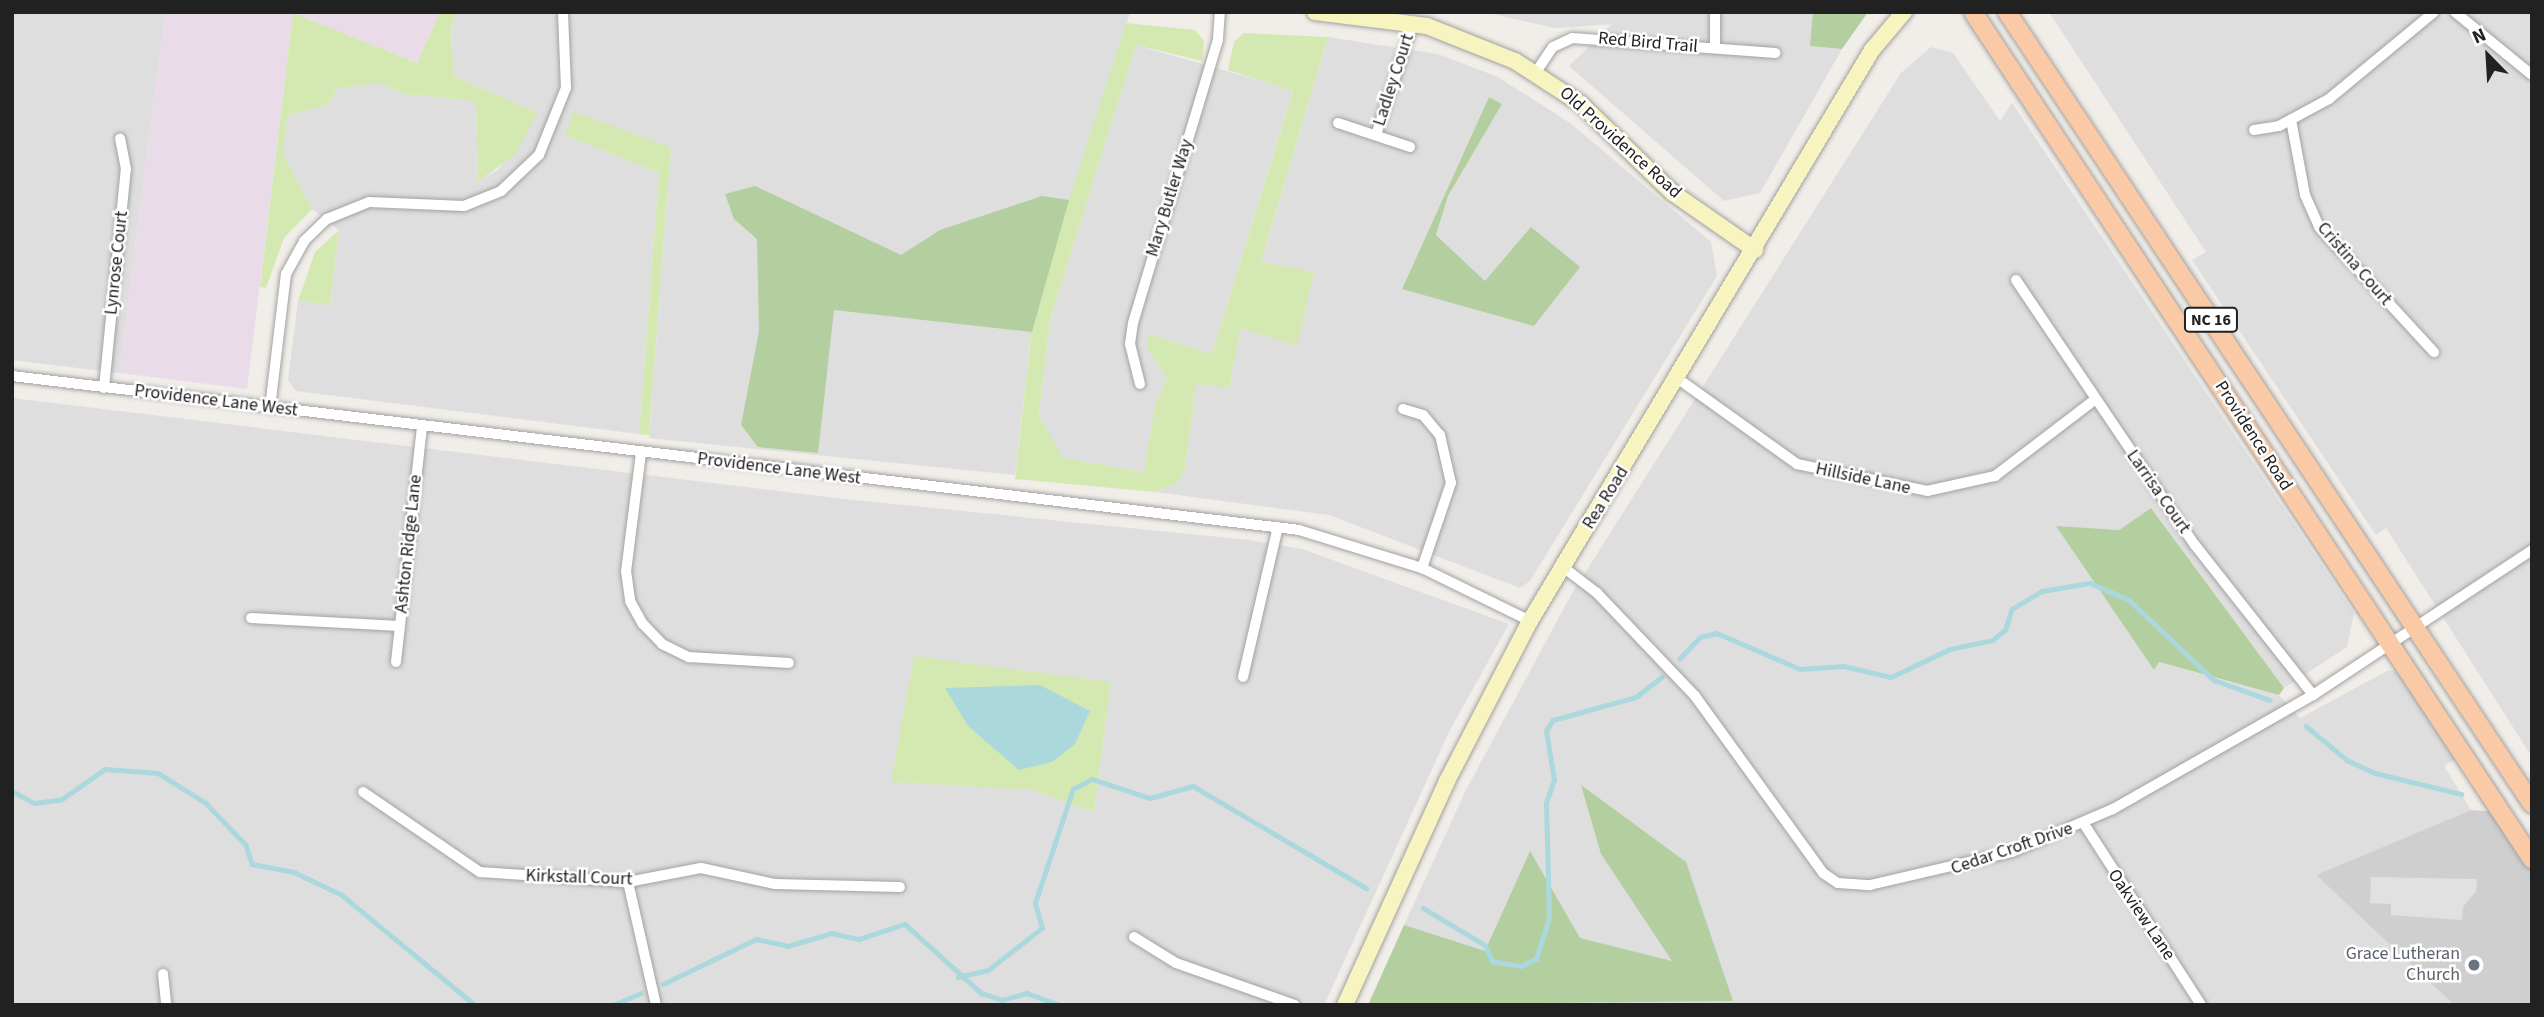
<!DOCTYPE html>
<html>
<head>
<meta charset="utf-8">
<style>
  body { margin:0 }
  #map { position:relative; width:2544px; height:1017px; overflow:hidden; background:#f1ede8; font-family:"Source Sans 3",sans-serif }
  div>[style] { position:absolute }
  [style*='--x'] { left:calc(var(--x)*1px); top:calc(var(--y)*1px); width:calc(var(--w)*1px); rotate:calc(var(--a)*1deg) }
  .residential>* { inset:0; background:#dfdede }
  .industrial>* { inset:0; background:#eadbe9 }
  .religious>* { inset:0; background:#cfcfcf }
  .grass>* { inset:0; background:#d4e9b1 }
  .forest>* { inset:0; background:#b3cf9f }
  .parking>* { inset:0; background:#e1e1e1 }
  .water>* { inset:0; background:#abd8dd }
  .stream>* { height:4.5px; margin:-2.25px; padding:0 2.25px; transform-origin:2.25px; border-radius:2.25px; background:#abd8dd }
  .roads { filter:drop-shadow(0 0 2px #a2a2a2) drop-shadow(0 0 2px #a2a2a2) }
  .street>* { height:10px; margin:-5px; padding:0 5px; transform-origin:5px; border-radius:5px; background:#fff }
  .secondary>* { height:16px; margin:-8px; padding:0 8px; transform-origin:8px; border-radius:8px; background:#f8f4bf }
  .primary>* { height:18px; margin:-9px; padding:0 9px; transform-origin:9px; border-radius:9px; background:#f9caa5 }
  .dots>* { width:19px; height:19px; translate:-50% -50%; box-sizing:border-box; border:4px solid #fff; border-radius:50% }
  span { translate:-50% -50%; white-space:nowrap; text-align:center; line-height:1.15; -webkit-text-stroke:5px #fff; paint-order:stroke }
  .shield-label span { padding:2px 5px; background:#fff; border:2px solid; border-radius:5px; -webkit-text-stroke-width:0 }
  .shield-label { font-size:16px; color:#212121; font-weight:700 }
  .street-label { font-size:18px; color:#212121 }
  .worship-label { font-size:18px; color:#5b616d }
  .right { translate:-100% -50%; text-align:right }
  .frame { position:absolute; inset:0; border:14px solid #212121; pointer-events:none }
  .north { position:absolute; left:2453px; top:21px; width:70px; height:70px; -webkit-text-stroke:5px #fff; paint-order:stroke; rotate:336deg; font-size:19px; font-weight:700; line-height:28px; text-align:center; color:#212121 }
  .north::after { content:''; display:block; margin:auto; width:24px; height:32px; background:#212121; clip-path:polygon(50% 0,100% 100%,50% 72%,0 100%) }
</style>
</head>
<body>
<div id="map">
  <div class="residential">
    <div style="clip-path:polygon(12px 12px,165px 12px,119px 373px,12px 360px)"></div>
    <div style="clip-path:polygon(457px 12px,1130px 13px,1033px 317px,1015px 475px,649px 438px,671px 147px,565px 135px,659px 173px,639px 434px,296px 391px,288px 380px,298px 301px,330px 305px,339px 230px,312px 209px,283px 154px,287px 116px,329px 104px,336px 89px,379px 83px,403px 94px,476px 101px,478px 181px,498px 170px,538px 113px,454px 76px,450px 30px)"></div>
    <div style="clip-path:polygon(1483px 12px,1813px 12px,1811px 46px,1842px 49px,1760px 193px,1724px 201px,1569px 66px,1612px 24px,1555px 28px)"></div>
    <div style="clip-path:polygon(2049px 12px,2532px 12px,2532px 757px,2386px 528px,2376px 535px,2192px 260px,2206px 252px)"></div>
    <div style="clip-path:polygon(evenodd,1328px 37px,1438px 54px,1498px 77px,1570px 123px,1711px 242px,1717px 276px,1530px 581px,1520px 588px,1329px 515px,1155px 492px,1176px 483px,1185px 469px,1196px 383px,1229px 388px,1241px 328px,1298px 346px,1261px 263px,1328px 37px,1489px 97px,1502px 104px,1448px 196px,1436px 235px,1485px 281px,1402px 289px,1489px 97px)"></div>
    <div style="clip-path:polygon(1136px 45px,1293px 90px,1212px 354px,1148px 334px,1148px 350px,1167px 378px,1155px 405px,1145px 472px,1063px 458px,1039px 416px,1050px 320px)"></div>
    <div style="clip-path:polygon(1931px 47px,1953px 53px,2000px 121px,2012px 103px,2354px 613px,2347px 647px,2284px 688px,2151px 508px,2119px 530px,2057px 527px,2154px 669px,2158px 662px,2279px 695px,2300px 718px,2389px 670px,2406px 675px,2461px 756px,2444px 766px,2471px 810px,2316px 875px,2454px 1005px,1612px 1005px,1404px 925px,1466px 790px,1571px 595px,1901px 73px)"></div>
    <div style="clip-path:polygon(evenodd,12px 398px,844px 499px,1249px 540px,1302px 549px,1509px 624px,1450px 730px,1324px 1005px,12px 1005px,12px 398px,1111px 682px,1094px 812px,1032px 790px,892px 782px,1111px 682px)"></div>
  </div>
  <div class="industrial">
    <div style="clip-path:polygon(165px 12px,440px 12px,417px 63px,293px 13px,247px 389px,119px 373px)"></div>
  </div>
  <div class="religious">
    <div style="clip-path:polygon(2471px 810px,2500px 812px,2532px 858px,2532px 1005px,2454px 1005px,2316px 875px)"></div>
  </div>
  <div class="grass">
    <div style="clip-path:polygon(440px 12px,457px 12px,450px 30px,454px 76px,538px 113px,515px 154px,478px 182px,476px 101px,403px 94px,379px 83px,336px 89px,329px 104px,287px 116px,283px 154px,312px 209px,284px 238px,266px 288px,260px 287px,293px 13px,417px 63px)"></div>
    <div style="clip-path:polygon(1126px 23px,1195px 30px,1204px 41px,1202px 61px,1136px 45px,1050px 320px,1039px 415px,1063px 458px,1144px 472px,1155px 405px,1167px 378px,1148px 350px,1148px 334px,1212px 354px,1293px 91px,1228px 70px,1234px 42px,1244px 33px,1328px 37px,1261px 262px,1314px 272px,1297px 346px,1241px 328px,1229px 388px,1196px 384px,1185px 469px,1176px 483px,1155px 492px,1015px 479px,1034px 309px)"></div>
    <div style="clip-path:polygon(574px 112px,671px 147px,649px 435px,639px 434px,659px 173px,565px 135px)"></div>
    <div style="clip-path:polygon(339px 230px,330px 305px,298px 301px,315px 252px)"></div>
    <div style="clip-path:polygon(914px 656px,1111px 682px,1094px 812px,1032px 790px,891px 782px)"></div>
  </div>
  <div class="forest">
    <div style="clip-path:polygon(1813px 12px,1868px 12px,1842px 49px,1810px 46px)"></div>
    <div style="clip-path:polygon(1489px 97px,1502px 104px,1448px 196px,1436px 235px,1485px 281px,1531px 227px,1580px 267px,1534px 326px,1402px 289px)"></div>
    <div style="clip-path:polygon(755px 186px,901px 255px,940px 230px,1042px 196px,1069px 200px,1032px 332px,834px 310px,818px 453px,758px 447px,741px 425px,759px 331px,757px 239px,734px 219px,725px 194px)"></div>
    <div style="clip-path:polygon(2151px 508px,2284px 688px,2279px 695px,2159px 662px,2154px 670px,2056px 526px,2119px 530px)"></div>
    <div style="clip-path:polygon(1581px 785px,1686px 862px,1733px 1001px,1368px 1005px,1404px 925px,1485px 951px,1530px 851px,1580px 938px,1672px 961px,1601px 854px)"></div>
  </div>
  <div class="parking">
    <div style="clip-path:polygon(2371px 877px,2477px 879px,2476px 891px,2463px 907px,2462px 920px,2391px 915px,2391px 904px,2370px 903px)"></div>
  </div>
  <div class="water">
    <div style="clip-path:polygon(1040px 685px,1090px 711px,1075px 744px,1052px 762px,1019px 770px,968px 726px,945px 688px)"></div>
  </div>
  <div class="stream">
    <div style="--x:1679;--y:659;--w:30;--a:-46"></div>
    <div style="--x:1700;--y:637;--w:17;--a:-13"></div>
    <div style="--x:1717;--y:633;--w:90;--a:23.4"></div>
    <div style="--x:1800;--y:669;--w:44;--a:-3.9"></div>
    <div style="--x:1844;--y:666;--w:48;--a:13.2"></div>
    <div style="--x:1891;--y:677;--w:65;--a:-25.4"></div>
    <div style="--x:1950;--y:649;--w:44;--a:-11.8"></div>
    <div style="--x:1993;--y:640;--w:16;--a:-40"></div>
    <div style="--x:2005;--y:630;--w:22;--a:-72"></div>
    <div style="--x:2012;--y:609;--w:35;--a:-31"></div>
    <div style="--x:2042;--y:591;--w:49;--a:-9.5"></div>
    <div style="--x:2090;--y:583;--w:43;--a:23.6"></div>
    <div style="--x:2129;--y:600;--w:117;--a:43.3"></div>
    <div style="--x:2214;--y:680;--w:59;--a:19.7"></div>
    <div style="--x:2306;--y:726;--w:53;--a:39.7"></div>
    <div style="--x:2347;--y:760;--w:31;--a:25"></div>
    <div style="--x:2375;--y:773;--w:89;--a:13.7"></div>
    <div style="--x:12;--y:791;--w:26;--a:28"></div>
    <div style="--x:35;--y:803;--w:27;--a:-8"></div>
    <div style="--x:62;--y:799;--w:52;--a:-34.9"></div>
    <div style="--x:105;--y:769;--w:53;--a:4.3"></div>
    <div style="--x:158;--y:773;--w:57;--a:32"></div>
    <div style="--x:206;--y:803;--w:58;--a:46.4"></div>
    <div style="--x:246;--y:845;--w:20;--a:72"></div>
    <div style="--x:252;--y:864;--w:43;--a:10.8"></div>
    <div style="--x:294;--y:872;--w:53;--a:25.6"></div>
    <div style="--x:342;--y:895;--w:173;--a:39.6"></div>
    <div style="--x:1423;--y:908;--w:72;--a:30.8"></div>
    <div style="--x:1485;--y:945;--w:17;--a:66"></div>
    <div style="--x:1492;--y:961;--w:29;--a:10"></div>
    <div style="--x:1521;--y:966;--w:17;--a:-25"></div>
    <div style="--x:1536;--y:959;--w:43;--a:-72.4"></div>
    <div style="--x:1549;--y:918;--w:115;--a:-91.5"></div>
    <div style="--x:1546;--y:803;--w:24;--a:-71"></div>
    <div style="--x:1554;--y:780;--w:50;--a:-99.3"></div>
    <div style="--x:1546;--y:731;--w:13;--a:-58"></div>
    <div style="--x:1553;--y:720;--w:86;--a:-15.5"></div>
    <div style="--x:1636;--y:697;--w:33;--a:-38"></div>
    <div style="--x:958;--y:977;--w:31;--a:-13"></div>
    <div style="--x:988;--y:970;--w:68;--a:-37.9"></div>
    <div style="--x:1042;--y:928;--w:26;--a:-106"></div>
    <div style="--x:1035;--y:903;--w:120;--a:-71.6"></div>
    <div style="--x:1073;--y:789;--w:21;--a:-28"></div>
    <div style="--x:1092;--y:779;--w:61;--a:18.1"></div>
    <div style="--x:1150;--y:798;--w:45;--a:-15.6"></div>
    <div style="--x:1193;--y:786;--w:201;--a:30.5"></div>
    <div style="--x:663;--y:984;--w:103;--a:-25.8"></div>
    <div style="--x:756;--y:939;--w:33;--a:12"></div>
    <div style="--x:788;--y:946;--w:46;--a:-16.5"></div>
    <div style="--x:832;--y:933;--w:28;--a:13"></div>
    <div style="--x:859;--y:939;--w:48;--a:-18.1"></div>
    <div style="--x:905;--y:924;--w:103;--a:42.2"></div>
    <div style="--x:981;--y:993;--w:22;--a:18"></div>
    <div style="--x:1002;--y:1000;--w:26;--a:-16"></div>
    <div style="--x:1027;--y:993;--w:35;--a:20"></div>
    <div style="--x:613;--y:1005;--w:30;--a:-23"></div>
  </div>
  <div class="roads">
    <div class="street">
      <div style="--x:2455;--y:12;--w:99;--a:39.3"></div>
      <div style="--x:1715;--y:48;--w:36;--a:-90"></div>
      <div style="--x:1536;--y:72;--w:30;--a:-56"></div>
      <div style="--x:1553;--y:47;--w:21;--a:-25"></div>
      <div style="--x:1572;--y:38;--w:204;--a:4.2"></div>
      <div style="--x:2291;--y:120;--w:76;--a:79.4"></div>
      <div style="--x:2305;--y:195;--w:35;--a:66"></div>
      <div style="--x:2319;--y:227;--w:170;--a:47.4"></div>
      <div style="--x:1338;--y:123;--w:76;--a:18.4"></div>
      <div style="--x:2254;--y:130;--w:25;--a:-9"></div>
      <div style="--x:2279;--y:126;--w:57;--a:-28.4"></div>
      <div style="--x:2329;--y:99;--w:136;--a:-39.6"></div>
      <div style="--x:1376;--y:135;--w:117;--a:-71.6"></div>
      <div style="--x:2016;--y:280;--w:320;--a:56"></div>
      <div style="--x:2195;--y:545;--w:191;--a:51.8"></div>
      <div style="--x:12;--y:376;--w:1296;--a:6.82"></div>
      <div style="--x:1299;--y:530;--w:129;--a:17.2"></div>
      <div style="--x:1422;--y:568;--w:120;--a:26.1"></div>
      <div style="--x:1677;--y:378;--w:148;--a:35.6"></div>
      <div style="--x:1797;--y:464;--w:133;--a:11.7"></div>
      <div style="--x:1927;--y:491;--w:70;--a:-12.4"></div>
      <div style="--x:1995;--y:476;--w:123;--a:-37.4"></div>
      <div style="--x:1140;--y:384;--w:41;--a:-104"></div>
      <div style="--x:1130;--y:344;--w:21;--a:-82"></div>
      <div style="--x:1133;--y:323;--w:296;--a:-73.3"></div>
      <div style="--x:1218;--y:39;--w:27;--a:-86"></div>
      <div style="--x:104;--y:388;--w:220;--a:-84.3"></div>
      <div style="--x:126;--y:169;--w:31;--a:-101"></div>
      <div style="--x:270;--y:408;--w:135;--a:-83.2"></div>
      <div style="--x:286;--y:274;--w:38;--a:-61"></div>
      <div style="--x:304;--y:241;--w:32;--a:-44"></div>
      <div style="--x:327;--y:219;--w:45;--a:-22"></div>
      <div style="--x:369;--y:202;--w:95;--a:2.4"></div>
      <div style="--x:464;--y:206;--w:40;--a:-22"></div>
      <div style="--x:501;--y:191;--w:52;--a:-43.5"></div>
      <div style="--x:539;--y:155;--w:72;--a:-68.1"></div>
      <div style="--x:566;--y:88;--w:76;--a:-92.3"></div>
      <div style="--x:1403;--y:409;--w:21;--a:17"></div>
      <div style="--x:1423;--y:415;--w:26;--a:50"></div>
      <div style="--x:1440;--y:435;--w:49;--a:77.1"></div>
      <div style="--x:1451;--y:483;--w:90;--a:108.8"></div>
      <div style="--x:641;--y:453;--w:119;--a:97.2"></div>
      <div style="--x:626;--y:571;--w:30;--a:82"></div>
      <div style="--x:630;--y:601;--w:26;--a:61"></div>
      <div style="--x:643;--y:624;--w:28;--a:46"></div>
      <div style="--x:662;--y:644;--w:30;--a:26"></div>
      <div style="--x:689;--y:657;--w:100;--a:3.4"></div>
      <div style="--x:1563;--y:567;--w:43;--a:37.4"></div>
      <div style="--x:1597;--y:593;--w:142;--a:46.4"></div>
      <div style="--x:1695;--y:696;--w:218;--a:54.1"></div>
      <div style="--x:1823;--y:873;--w:18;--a:34"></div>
      <div style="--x:1838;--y:883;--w:32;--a:4"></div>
      <div style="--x:1870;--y:885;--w:146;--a:-13.1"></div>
      <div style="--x:2012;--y:852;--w:110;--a:-23.1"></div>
      <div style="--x:2113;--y:809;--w:230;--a:-29.7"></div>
      <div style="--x:2313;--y:695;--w:263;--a:-33.5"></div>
      <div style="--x:251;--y:618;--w:148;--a:3.1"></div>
      <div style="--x:396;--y:662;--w:237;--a:-83.7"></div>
      <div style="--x:1243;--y:677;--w:154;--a:-76.9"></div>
      <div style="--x:363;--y:792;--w:142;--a:34.4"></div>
      <div style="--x:480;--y:872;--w:148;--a:3.9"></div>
      <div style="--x:628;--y:882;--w:74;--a:-10.9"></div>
      <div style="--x:701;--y:868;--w:76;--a:12.2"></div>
      <div style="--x:775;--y:884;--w:125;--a:1.4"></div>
      <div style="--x:2084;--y:824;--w:216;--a:57.1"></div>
      <div style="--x:628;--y:882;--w:126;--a:77.2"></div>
      <div style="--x:1134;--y:937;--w:49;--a:31.8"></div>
      <div style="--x:1176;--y:963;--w:126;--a:19.4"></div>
      <div style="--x:163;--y:974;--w:31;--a:84"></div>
    </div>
    <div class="secondary">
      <div style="--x:1315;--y:12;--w:113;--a:7.1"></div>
      <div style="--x:1427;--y:26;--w:95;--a:21.7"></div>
      <div style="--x:1515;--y:61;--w:79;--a:33.1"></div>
      <div style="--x:1581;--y:104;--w:128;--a:44.1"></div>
      <div style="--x:1673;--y:193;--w:100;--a:34.8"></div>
      <div style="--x:1345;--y:1005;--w:246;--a:-65.5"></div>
      <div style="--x:1447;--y:781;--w:180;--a:-62.6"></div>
      <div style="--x:1530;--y:621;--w:666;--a:-59.08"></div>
      <div style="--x:1872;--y:50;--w:50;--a:-49.9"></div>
    </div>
    <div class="primary">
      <div style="--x:1973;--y:12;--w:1015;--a:56.58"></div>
      <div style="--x:2007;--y:12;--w:950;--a:56.46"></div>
    </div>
  </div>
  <div class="dots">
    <div style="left:2474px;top:965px;background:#6b7280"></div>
  </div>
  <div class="shield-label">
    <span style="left:2211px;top:320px">NC 16</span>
  </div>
  <div class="street-label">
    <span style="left:1648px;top:43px;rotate:5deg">Red Bird Trail</span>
    <span style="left:1394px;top:80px;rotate:-72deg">Ladley Court</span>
    <span style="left:1620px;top:143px;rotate:42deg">Old Providence Road</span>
    <span style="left:1170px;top:198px;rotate:-73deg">Mary Butler Way</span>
    <span style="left:117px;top:263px;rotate:-84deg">Lynrose Court</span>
    <span style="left:2354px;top:264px;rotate:49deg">Cristina Court</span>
    <span style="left:216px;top:401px;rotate:7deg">Providence Lane West</span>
    <span style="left:2253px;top:436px;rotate:57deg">Providence Road</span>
    <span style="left:779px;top:469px;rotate:7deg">Providence Lane West</span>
    <span style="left:1863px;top:479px;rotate:12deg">Hillside Lane</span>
    <span style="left:2158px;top:492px;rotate:55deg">Larrisa Court</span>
    <span style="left:1606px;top:498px;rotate:-58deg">Rea Road</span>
    <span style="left:409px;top:544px;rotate:-84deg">Ashton Ridge Lane</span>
    <span style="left:2012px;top:849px;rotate:-19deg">Cedar Croft Drive</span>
    <span style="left:579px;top:878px;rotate:2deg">Kirkstall Court</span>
    <span style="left:2141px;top:915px;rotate:56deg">Oakview Lane</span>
  </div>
  <div class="worship-label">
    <span class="right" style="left:2460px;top:965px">Grace Lutheran<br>Church</span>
  </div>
  <div class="frame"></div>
  <div class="north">N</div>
</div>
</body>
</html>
